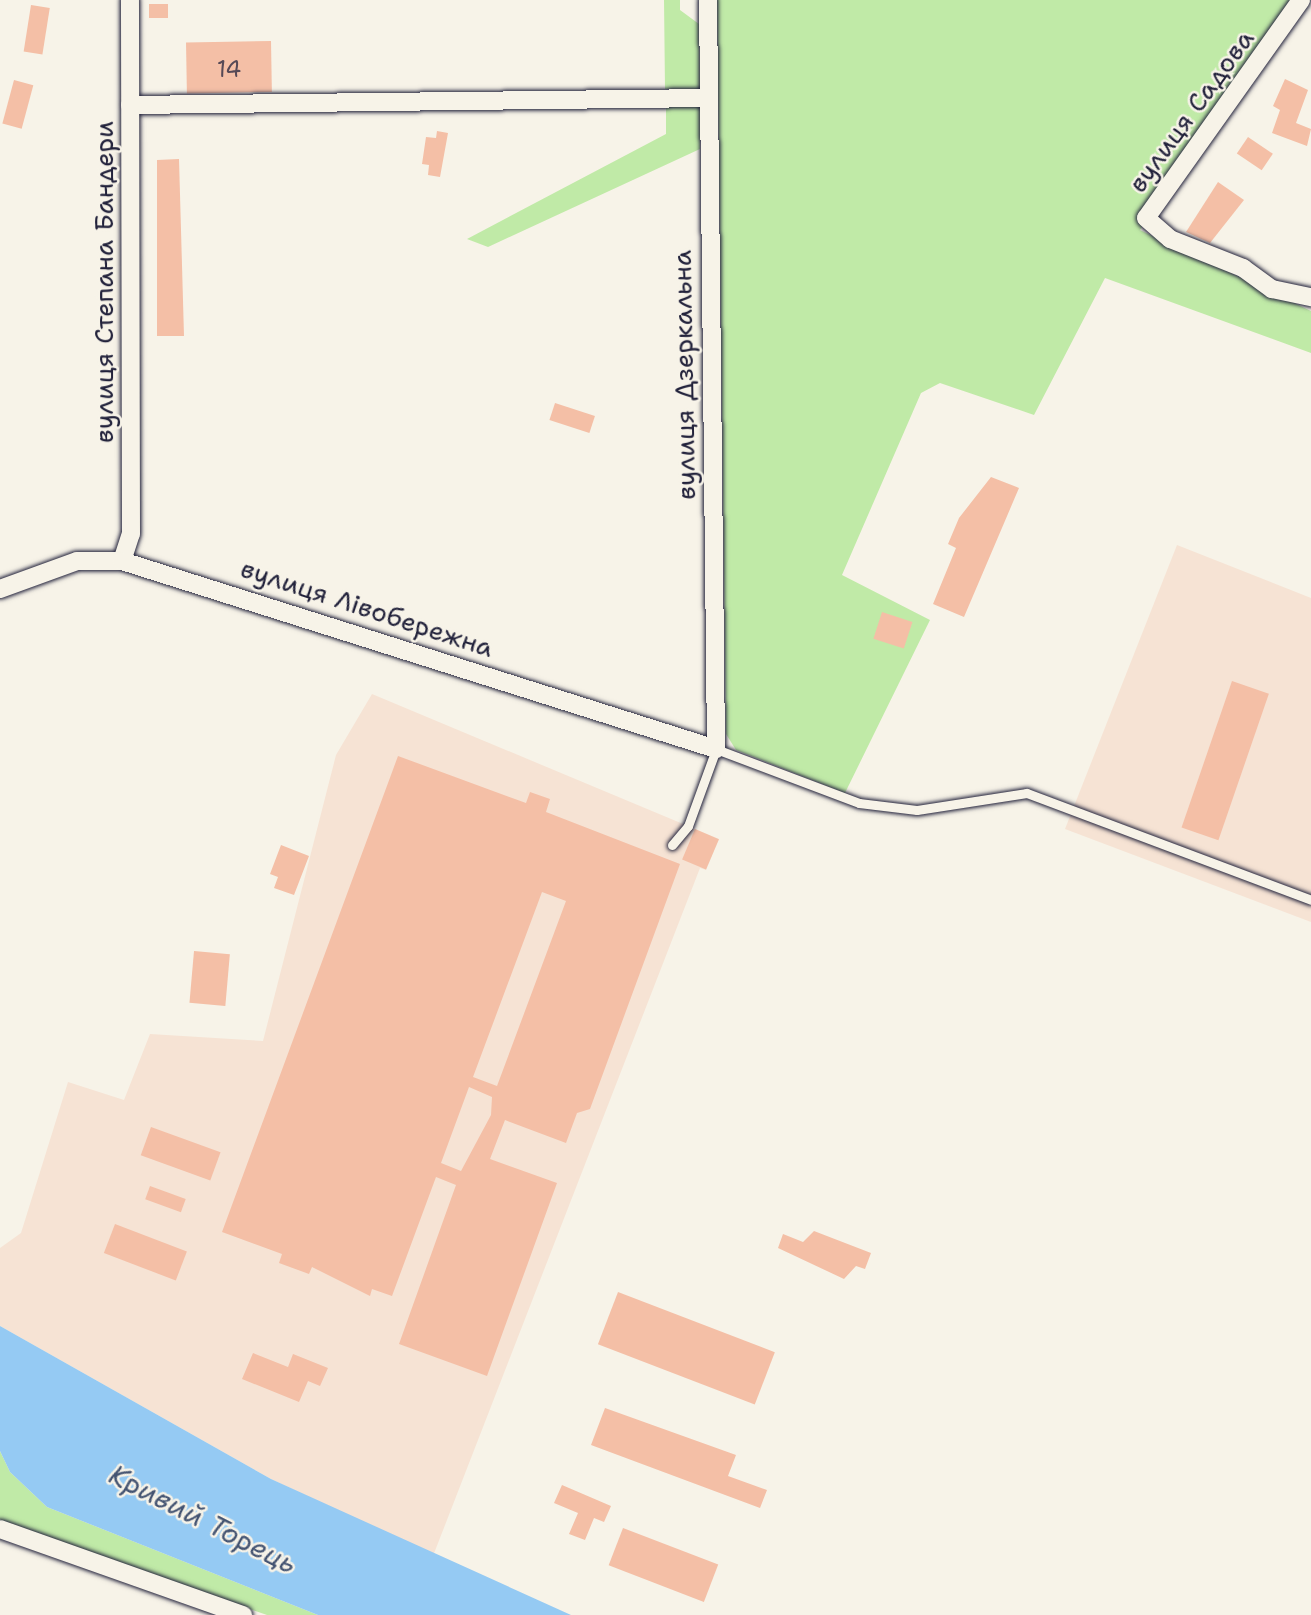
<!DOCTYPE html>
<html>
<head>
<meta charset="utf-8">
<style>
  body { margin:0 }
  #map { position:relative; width:1311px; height:1615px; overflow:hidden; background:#f7f3e8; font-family:"Shantell Sans",sans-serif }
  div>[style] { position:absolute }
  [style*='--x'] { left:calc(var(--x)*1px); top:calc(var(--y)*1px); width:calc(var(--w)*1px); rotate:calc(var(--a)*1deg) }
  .built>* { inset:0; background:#f6e3d4 }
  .green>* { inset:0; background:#c0eaa7 }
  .water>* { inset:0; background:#95caf3 }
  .building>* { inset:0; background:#f4bfa6; transform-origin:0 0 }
  .roads { filter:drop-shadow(0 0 2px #22223b) drop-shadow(0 0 2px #22223b) }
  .service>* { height:9px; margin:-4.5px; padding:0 4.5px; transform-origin:4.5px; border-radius:4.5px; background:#f7f3e8 }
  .minor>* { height:18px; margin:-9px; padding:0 9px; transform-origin:9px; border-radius:9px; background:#f7f3e8 }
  span { translate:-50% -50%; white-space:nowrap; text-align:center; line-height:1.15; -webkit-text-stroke:5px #f7f3e8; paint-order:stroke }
  .number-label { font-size:23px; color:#564956 }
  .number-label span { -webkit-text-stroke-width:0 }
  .street-label { font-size:26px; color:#22223b }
  .water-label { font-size:28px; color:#445472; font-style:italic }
</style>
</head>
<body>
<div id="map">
  <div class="built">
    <div style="clip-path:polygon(1177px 545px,1311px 598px,1311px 922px,1065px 829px)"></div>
    <div style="clip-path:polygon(372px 694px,719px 839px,706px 870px,700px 868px,433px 1556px,271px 1479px,0 1326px,0 1248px,21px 1233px,68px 1082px,124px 1100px,150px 1034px,263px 1041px,336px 755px)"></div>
  </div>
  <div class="green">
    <div style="clip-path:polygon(664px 0,680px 0,680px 10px,699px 24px,700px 89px,665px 89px)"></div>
    <div style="clip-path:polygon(717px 0,1295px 0,1140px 230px,1311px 311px,1311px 353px,1105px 278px,1034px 415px,940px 383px,921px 393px,842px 575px,930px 620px,845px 793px,736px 750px,726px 734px)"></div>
    <div style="clip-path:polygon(666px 107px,700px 107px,700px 149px,488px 247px,467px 239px,666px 134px)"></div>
    <div style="clip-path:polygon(0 1451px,10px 1472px,47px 1507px,318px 1615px,267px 1615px,0 1521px)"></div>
  </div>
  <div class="water">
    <div style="clip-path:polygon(0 1326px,271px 1479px,571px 1615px,318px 1615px,47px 1507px,10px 1472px,0 1451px)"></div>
  </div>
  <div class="building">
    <div style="left:149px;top:4px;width:19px;height:14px"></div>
    <div style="left:31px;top:5px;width:19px;height:47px;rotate:9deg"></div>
    <div style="left:271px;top:41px;width:51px;height:85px;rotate:89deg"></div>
    <div style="clip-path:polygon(1285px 79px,1308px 90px,1296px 123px,1311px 129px,1307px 146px,1272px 133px,1280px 110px,1273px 106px)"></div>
    <div style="left:14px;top:80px;width:20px;height:45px;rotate:15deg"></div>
    <div style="clip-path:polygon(437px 131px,448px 133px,440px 177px,428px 175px,429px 165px,422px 164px,426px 137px,436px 138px)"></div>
    <div style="left:1248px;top:137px;width:30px;height:20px;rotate:34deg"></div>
    <div style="clip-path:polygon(179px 159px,184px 336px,157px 336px,157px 160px)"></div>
    <div style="clip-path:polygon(1218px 182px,1244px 200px,1210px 243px,1186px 232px)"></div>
    <div style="left:555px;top:403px;width:42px;height:18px;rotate:18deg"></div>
    <div style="clip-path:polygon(991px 477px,1019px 488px,964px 617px,933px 604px,956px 548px,948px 544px,959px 518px)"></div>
    <div style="left:882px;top:612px;width:32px;height:28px;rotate:18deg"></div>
    <div style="left:1232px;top:681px;width:39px;height:155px;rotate:19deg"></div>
    <div style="clip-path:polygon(evenodd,398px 756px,526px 803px,530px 792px,550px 799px,546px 812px,680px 864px,590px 1109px,577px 1113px,566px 1143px,505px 1120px,490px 1159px,557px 1183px,487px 1376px,399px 1344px,456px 1185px,436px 1177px,392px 1296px,372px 1289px,370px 1296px,312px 1267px,309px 1274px,279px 1263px,282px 1254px,222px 1232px,398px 756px,542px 892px,566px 901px,497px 1086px,473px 1077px,542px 892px,398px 756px,469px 1087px,492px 1097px,491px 1115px,461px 1171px,441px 1163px,469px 1087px)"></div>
    <div style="left:695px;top:829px;width:26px;height:33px;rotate:23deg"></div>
    <div style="clip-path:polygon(281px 845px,309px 856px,294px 895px,274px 888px,278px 877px,270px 874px)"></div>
    <div style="left:194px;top:951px;width:36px;height:52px;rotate:5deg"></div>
    <div style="left:151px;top:1127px;width:74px;height:30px;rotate:20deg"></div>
    <div style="left:150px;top:1186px;width:38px;height:14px;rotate:20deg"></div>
    <div style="left:115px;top:1224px;width:77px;height:31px;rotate:21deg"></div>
    <div style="clip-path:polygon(814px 1231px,871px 1253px,865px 1269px,856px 1266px,844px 1279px,778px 1248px,783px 1234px,803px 1242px)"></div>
    <div style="left:618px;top:1292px;width:168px;height:56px;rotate:21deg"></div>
    <div style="clip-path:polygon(253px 1353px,288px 1367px,293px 1354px,328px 1368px,320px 1386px,308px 1381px,299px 1402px,242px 1379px)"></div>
    <div style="clip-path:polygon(605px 1408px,736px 1455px,728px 1476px,767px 1490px,760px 1508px,591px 1445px)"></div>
    <div style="clip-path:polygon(562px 1485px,611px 1506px,604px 1522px,594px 1518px,585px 1540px,569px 1534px,578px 1513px,554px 1503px)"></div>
    <div style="left:623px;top:1528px;width:102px;height:40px;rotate:21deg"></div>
  </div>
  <div class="roads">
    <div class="service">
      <div style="--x:672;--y:845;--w:25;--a:-50"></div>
      <div style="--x:688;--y:826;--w:82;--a:-70"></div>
      <div style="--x:716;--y:749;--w:153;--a:20.7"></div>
      <div style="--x:859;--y:803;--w:58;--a:6.9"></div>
      <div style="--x:917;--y:810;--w:111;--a:-8.8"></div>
      <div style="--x:1027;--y:793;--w:303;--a:20.6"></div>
    </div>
    <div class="minor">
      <div style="--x:1301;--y:0;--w:267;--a:125.4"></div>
      <div style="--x:1146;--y:218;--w:32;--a:41"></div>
      <div style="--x:1170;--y:239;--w:79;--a:21.7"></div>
      <div style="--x:1243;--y:268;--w:36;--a:36"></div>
      <div style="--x:1272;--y:289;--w:40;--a:12"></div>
      <div style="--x:130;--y:105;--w:578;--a:-0.69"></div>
      <div style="--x:122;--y:561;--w:28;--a:-72"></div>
      <div style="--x:131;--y:534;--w:534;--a:-90.11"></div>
      <div style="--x:0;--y:589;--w:82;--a:-20"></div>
      <div style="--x:77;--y:561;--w:45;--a:0"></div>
      <div style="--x:122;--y:561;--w:623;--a:17.56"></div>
      <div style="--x:716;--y:749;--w:749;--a:-90.61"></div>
      <div style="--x:0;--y:1529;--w:258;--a:19.5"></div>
    </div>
  </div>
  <div class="number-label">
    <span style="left:229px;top:69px">14</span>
  </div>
  <div class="street-label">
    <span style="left:1191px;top:111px;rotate:-54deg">вулиця Садова</span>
    <span style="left:104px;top:282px;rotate:-90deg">вулиця Степана Бандери</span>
    <span style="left:684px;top:375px;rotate:-91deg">вулиця Дзеркальна</span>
    <span style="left:367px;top:608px;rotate:18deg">вулиця Лівобережна</span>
  </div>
  <div class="water-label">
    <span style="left:203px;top:1519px;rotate:27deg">Кривий Торець</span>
  </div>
</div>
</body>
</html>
